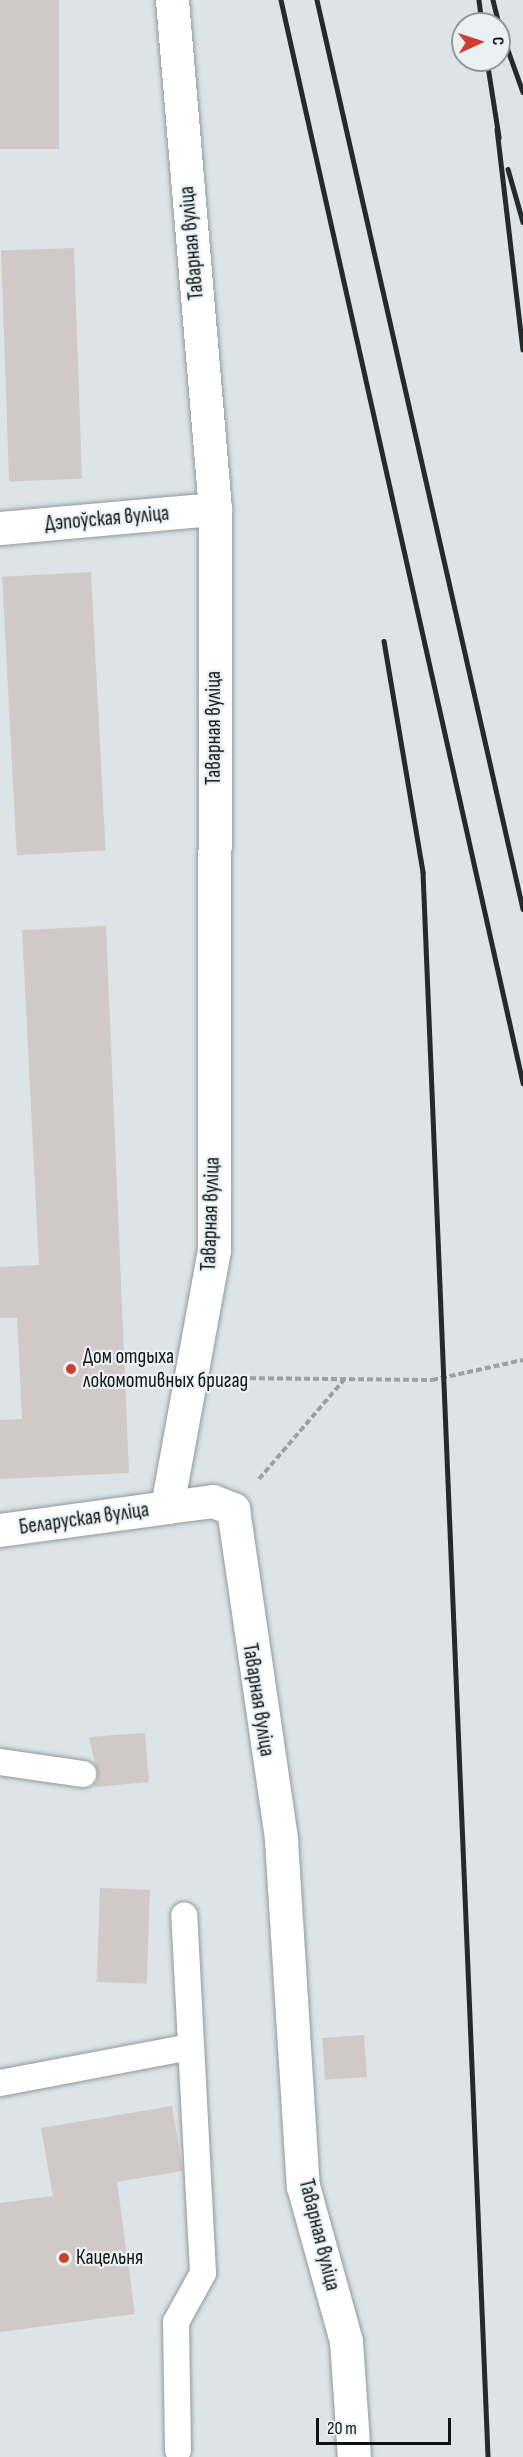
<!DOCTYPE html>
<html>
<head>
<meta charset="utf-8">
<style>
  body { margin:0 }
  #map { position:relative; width:523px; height:2457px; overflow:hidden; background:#dce4e7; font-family:"Sofia Sans Condensed",sans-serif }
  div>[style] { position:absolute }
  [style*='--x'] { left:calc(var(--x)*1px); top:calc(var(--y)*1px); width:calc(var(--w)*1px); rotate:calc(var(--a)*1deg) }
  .building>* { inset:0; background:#d1c9c7; transform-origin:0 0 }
  .path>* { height:4px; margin-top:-2px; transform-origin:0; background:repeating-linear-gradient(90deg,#9aa1a3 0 6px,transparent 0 9px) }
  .roads { filter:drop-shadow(0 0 2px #91999c) drop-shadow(0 0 2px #91999c) }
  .lane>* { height:26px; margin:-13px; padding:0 13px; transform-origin:13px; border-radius:13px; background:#fff }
  .street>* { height:33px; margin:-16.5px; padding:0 16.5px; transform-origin:16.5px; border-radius:16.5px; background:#fff }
  .rail>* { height:4.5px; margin:-2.25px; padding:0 2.25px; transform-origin:2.25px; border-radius:2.25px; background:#25292a }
  .dots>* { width:16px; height:16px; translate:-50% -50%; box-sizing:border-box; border:3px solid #e9f1f4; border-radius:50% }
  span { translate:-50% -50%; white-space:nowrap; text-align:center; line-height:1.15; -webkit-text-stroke:4.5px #e9f1f4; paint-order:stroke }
  .street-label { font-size:21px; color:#101314 }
  .poi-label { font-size:21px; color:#101314 }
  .left { translate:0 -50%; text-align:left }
  .north { position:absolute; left:451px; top:12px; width:60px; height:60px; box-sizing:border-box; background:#e9f1f4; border:2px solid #92989a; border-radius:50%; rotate:87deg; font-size:16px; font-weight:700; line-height:24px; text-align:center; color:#101314 }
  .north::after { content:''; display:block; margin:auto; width:21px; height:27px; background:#cd402d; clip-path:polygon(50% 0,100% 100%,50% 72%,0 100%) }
  .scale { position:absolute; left:316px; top:2418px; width:135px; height:27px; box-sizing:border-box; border:3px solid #101314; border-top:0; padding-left:8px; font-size:18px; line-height:21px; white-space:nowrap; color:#101314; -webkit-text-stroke:4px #e9f1f4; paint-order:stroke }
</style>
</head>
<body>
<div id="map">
  <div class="building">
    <div style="left:0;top:0;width:59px;height:149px"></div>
    <div style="left:74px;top:248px;width:231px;height:73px;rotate:88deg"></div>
    <div style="left:91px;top:572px;width:279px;height:89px;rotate:87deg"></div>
    <div style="clip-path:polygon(106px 926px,129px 1473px,0 1479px,0 1420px,22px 1419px,17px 1318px,0 1318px,0 1267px,39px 1265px,22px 930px)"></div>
    <div style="clip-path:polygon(145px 1733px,149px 1782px,94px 1787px,98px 1776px,89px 1737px)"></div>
    <div style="left:100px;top:1888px;width:50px;height:94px;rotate:2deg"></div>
    <div style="left:364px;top:2035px;width:42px;height:42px;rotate:86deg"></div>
    <div style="clip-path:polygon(172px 2106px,183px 2171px,117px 2182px,135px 2314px,0 2332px,0 2203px,53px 2196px,41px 2128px)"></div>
  </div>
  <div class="path">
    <div style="--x:232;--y:1378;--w:200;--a:0.6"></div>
    <div style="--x:432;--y:1380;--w:93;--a:-12.4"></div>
    <div style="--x:259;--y:1479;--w:130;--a:-49.4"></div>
  </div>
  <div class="roads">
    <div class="lane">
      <div style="--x:0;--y:1762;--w:84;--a:8.2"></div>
      <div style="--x:0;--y:2083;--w:194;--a:-10.7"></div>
      <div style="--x:178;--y:2450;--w:128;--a:-90.9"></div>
      <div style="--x:176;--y:2322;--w:56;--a:-61.1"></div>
      <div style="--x:203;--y:2273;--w:358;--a:-93"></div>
    </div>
    <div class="street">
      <div style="--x:172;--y:0;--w:511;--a:85.17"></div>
      <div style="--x:215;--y:509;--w:741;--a:90.08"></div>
      <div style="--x:214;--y:1250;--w:261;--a:100.4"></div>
      <div style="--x:167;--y:1507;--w:46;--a:-7.4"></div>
      <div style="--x:213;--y:1501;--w:22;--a:22"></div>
      <div style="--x:233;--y:1509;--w:334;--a:81.7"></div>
      <div style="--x:281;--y:1840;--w:347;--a:86.4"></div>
      <div style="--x:303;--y:2186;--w:161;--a:74.5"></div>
      <div style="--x:346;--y:2341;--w:116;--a:86.1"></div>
      <div style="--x:0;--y:528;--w:216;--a:-5.1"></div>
      <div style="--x:0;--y:1530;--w:169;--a:-7.8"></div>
    </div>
  </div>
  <div class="rail">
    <div style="--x:281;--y:0;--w:1110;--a:77.4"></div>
    <div style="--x:317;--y:0;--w:932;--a:77.23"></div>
    <div style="--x:479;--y:0;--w:24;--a:83"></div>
    <div style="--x:493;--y:0;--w:25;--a:76"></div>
    <div style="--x:499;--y:25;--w:71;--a:70.3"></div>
    <div style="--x:487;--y:60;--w:78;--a:81.1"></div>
    <div style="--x:497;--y:129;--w:222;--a:83.3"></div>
    <div style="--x:508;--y:169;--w:55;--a:74.2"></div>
    <div style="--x:384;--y:641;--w:234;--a:80.4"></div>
    <div style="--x:423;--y:872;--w:1586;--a:87.65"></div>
  </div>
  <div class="dots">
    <div style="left:71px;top:1369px;background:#cd402d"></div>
    <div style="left:64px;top:2258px;background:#cd402d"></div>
  </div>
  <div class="street-label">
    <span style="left:192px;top:243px;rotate:-95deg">Таварная вуліца</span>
    <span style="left:107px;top:519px;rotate:-5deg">Дэпоўская вуліца</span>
    <span style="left:214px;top:728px;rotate:-90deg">Таварная вуліца</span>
    <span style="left:211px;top:1214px;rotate:-88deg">Таварная вуліца</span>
    <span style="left:84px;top:1519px;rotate:-8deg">Беларуская вуліца</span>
    <span style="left:258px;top:1700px;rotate:81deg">Таварная вуліца</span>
    <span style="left:319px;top:2235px;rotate:76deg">Таварная вуліца</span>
  </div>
  <div class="poi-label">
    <span class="left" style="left:83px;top:1369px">Дом отдыха<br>локомотивных бригад</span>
    <span class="left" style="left:76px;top:2258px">Кацельня</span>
  </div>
  <div class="north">С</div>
  <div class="scale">20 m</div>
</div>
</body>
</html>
